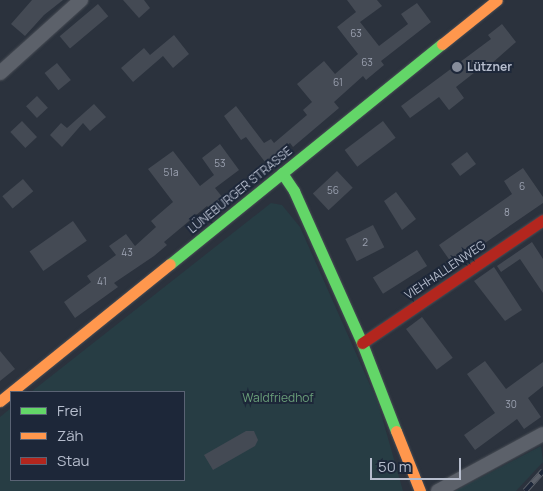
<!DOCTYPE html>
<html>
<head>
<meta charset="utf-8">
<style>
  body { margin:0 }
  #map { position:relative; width:543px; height:491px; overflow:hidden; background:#2b323d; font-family:Manrope,sans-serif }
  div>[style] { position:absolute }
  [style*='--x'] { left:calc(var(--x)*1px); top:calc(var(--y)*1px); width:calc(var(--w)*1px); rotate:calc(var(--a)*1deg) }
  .green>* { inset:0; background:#273d44 }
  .building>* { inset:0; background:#444a54; transform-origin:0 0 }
  .roads { filter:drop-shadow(0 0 1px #484d55) drop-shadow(0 0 1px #484d55) }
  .street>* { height:14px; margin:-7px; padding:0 7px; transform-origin:7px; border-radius:7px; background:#5c616a }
  .fast>* { height:11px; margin:-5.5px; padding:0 5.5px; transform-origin:5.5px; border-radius:5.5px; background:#63d668 }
  .slow>* { height:11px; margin:-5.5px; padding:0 5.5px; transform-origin:5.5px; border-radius:5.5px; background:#ff974d }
  .jam>* { height:11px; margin:-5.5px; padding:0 5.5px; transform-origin:5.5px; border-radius:5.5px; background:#b3261e }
  .rail>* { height:5.5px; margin-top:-2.75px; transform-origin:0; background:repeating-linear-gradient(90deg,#1d2739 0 11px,#5a5f68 0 22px); box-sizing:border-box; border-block:1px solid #5a5f68 }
  .dots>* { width:14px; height:14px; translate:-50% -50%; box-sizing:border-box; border:2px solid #1d2739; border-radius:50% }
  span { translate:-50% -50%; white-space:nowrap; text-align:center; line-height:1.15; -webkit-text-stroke:4px #1d2739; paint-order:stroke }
  .number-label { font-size:10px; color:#9aa0af }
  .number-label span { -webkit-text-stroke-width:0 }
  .poi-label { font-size:12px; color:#b6bdcd; font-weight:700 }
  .left { translate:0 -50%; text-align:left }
  .street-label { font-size:12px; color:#b6bdcd }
  .park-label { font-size:12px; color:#6ba07a }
  .legend { position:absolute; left:10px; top:391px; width:175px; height:90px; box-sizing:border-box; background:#1d2739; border:1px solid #5a6374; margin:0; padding:6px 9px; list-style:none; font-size:15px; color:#b6bdcd }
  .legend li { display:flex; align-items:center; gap:10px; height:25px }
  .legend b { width:25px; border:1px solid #5a6374 }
  .scale { position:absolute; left:370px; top:458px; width:91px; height:22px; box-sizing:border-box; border:2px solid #b6bdcd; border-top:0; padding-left:6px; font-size:15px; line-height:18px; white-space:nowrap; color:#b6bdcd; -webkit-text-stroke:4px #1d2739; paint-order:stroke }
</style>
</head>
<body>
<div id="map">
  <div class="green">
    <div style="clip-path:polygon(271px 203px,282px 205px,300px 227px,378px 403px,403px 491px,0 491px,0 417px,11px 408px,11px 480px,184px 480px,184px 392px,31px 392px)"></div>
    <div style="clip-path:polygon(541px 446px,543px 462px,516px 491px,455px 491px)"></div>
  </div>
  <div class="building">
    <div style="clip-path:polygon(32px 0,63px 0,44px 15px,25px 36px,11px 24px)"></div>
    <div style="clip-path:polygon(123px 0,144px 0,150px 8px,139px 18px)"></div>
    <div style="clip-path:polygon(347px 0,377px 0,382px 6px,360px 22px,379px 46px,408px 24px,401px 14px,417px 3px,431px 22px,381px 61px,384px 65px,366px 80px,363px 76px,334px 102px,339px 108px,293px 147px,290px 143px,265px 162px,246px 137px,241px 140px,224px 116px,236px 106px,264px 143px,271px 139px,274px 143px,307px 115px,303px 110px,312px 102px,297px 84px,324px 61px,335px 74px,358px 54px,337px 27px,356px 12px)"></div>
    <div style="left:98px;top:4px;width:16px;height:50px;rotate:50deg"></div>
    <div style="clip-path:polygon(502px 24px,516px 42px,482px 72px,479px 69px,456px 87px,464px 98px,449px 110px,439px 97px,410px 118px,401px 106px,491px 39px,488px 35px)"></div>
    <div style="clip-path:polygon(174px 35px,189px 54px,173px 68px,163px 56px,133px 82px,121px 68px,144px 48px,150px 55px)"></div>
    <div style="left:57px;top:63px;width:22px;height:16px;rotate:51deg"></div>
    <div style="left:37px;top:96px;width:16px;height:15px;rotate:47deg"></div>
    <div style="clip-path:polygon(94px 104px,106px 117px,90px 131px,83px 123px,62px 147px,50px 135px,61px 123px,67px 128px)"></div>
    <div style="left:22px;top:121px;width:22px;height:16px;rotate:47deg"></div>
    <div style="left:383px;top:121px;width:21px;height:48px;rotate:53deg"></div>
    <div style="clip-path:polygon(220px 144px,239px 170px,215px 188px,223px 198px,209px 208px,207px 206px,164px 242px,167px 245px,154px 256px,114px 283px,118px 287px,75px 318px,64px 302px,91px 282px,87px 276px,116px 255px,109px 246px,126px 234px,135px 246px,156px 227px,151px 221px,173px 202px,148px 169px,173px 151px,200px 186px,214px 175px,202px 158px)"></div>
    <div style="left:467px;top:152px;width:15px;height:20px;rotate:53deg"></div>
    <div style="clip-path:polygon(523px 168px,543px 197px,543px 203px,453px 265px,439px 245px,512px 194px,504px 181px)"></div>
    <div style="left:337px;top:171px;width:23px;height:33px;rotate:47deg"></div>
    <div style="left:23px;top:179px;width:16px;height:27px;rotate:50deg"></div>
    <div style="clip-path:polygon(396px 192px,416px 219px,402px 230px,384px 201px)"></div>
    <div style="left:73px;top:221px;width:24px;height:53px;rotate:55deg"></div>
    <div style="left:373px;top:225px;width:25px;height:31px;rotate:63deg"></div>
    <div style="clip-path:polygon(532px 242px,543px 259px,543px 293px,520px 259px,501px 272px,497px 266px)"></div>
    <div style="left:417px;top:250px;width:19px;height:52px;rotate:58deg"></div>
    <div style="clip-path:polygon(494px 267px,522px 310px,505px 321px,474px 281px)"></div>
    <div style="left:422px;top:317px;width:51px;height:20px;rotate:53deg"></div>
    <div style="clip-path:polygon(0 351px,15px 369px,0 381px)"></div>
    <div style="clip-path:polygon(485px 361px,506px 389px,543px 362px,543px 386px,528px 398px,541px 417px,524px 429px,517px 419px,475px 450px,464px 435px,495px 413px,467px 374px)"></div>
    <div style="clip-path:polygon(246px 431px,254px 431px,258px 440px,255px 446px,213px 470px,204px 455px)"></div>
  </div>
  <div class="roads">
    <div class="street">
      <div style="--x:0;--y:73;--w:109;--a:-42"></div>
      <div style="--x:438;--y:491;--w:119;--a:-28.5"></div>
    </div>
    <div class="fast">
      <div style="--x:282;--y:173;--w:22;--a:56"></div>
      <div style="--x:294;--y:191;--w:167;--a:65.9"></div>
      <div style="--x:362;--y:343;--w:94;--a:68.9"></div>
      <div style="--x:170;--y:264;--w:350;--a:-39"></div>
    </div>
    <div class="slow">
      <div style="--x:442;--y:44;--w:70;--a:-38.7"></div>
      <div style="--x:0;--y:401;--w:218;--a:-38.9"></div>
      <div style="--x:396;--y:431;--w:65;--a:68.2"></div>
    </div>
    <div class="jam">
      <div style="--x:362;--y:343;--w:219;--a:-34.2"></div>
    </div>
  </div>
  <div class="rail">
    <div style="--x:525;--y:491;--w:27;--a:-48"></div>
  </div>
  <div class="dots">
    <div style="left:457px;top:67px;background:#858c9b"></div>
  </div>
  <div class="number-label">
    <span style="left:356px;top:34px">63</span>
    <span style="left:367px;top:63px">63</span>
    <span style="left:338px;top:83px">61</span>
    <span style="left:220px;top:164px">53</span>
    <span style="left:171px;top:173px">51a</span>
    <span style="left:522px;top:187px">6</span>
    <span style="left:333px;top:191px">56</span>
    <span style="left:507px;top:213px">8</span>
    <span style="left:365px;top:243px">2</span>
    <span style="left:127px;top:253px">43</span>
    <span style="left:102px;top:282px">41</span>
    <span style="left:511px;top:405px">30</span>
  </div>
  <div class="poi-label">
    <span class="left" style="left:467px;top:67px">Lützner</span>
  </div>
  <div class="street-label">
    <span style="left:240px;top:190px;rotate:-39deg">LÜNEBURGER STRASSE</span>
    <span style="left:445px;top:270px;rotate:-34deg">VIEHHALLENWEG</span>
  </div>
  <div class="park-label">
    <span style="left:278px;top:398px">Waldfriedhof</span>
  </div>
  <ul class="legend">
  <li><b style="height:6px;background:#63d668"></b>Frei</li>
  <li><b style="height:6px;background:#ff974d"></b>Zäh</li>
  <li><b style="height:6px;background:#b3261e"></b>Stau</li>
  </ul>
  <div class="scale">50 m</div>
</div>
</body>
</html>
